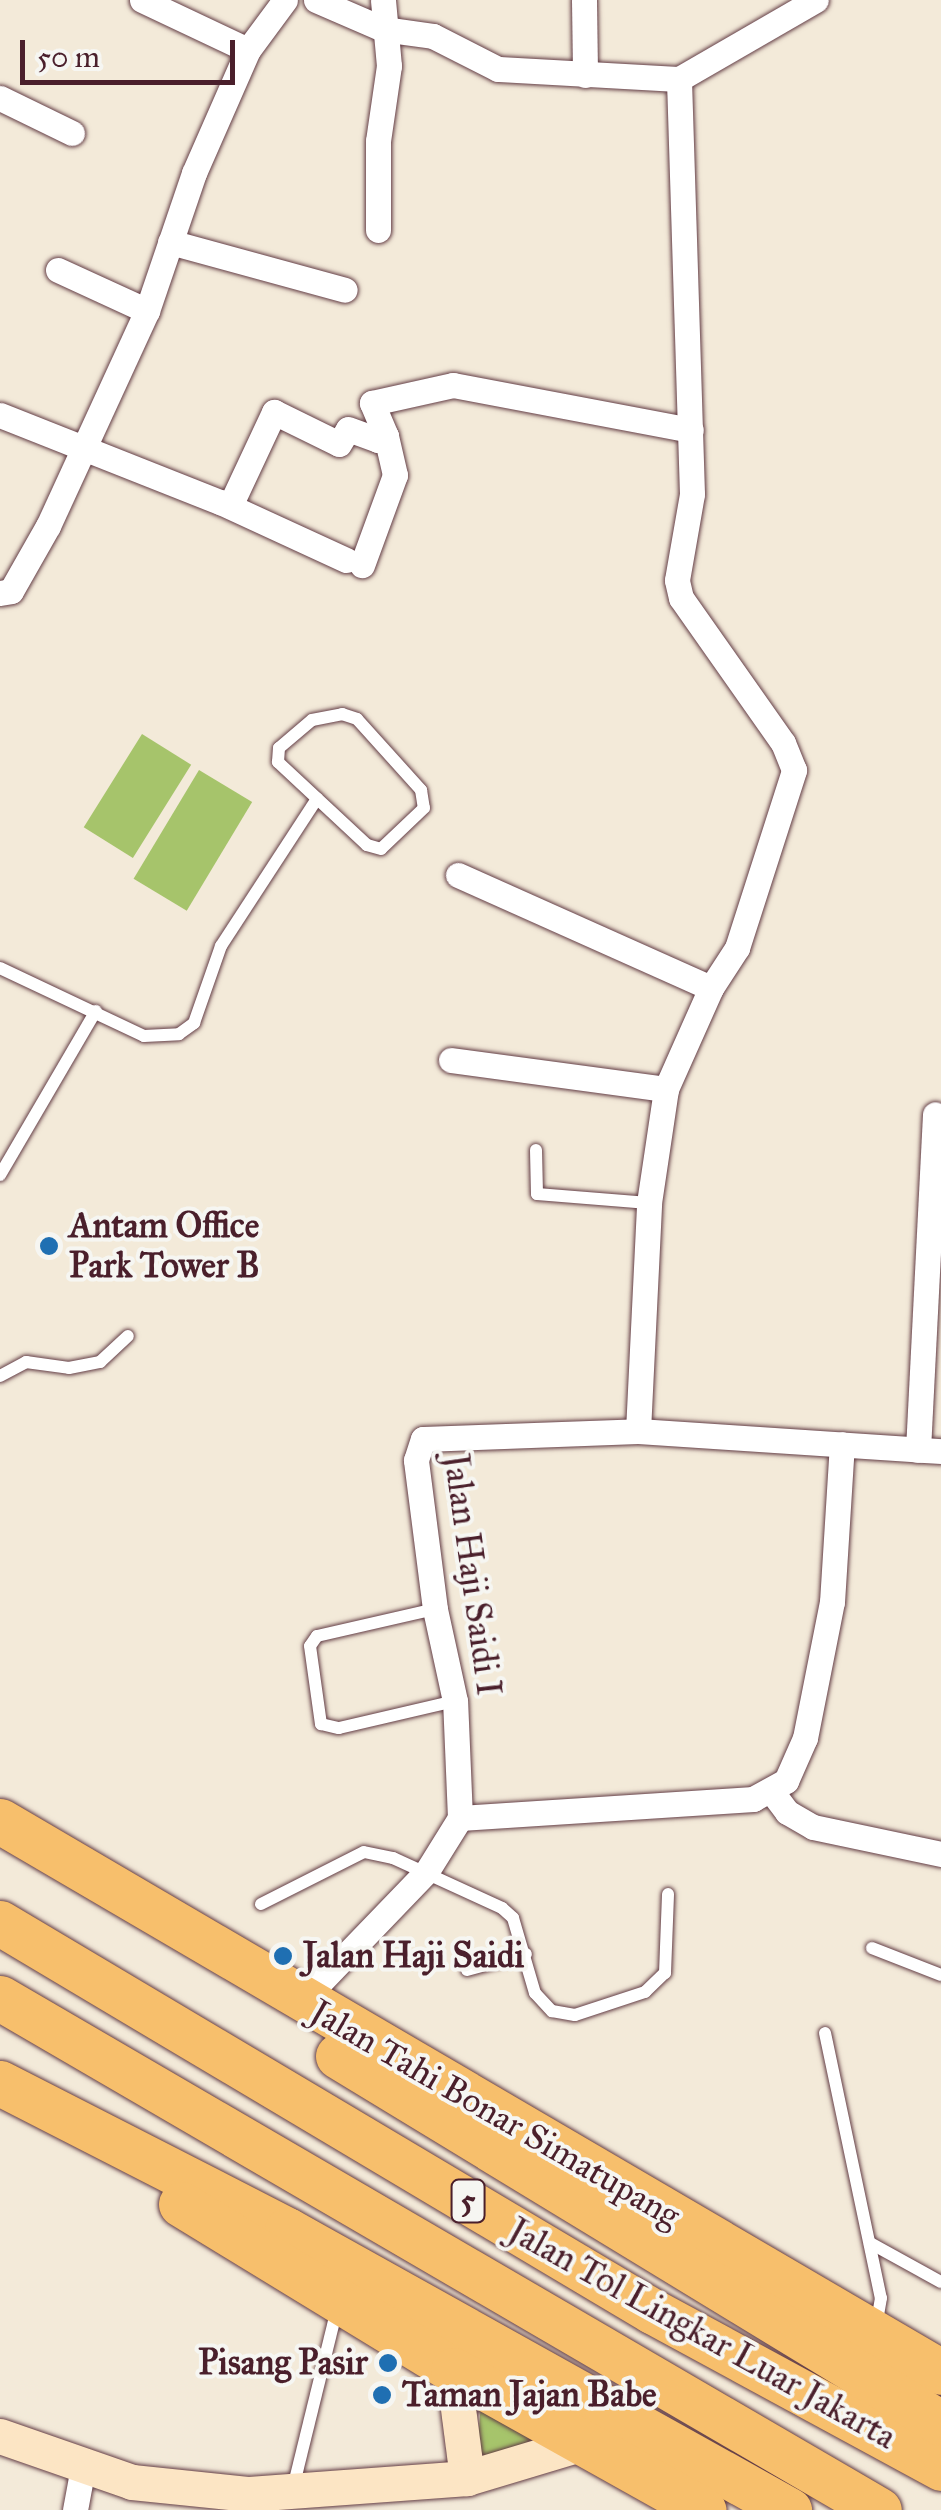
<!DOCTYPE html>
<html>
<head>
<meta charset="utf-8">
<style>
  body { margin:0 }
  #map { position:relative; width:941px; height:2510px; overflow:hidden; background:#f3ead9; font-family:"IM FELL Great Primer",serif }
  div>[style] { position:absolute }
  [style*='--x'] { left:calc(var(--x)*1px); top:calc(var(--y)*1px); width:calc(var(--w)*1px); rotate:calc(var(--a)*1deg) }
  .green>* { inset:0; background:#a6c46b; transform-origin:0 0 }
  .roads { filter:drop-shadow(0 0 2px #633d45) drop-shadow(0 0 2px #633d45) }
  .lane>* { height:12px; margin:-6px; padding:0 6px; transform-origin:6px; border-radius:6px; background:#fff }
  .street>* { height:25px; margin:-12.5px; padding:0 12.5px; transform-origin:12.5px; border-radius:12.5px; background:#fff }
  .secondary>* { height:35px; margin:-17.5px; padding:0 17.5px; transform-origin:17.5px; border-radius:17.5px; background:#fce5c4 }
  .highway>* { height:45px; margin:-22.5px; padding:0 22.5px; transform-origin:22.5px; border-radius:22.5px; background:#f7bf6c }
  .dots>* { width:28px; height:28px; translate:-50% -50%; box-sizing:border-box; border:5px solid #f6f6f2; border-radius:50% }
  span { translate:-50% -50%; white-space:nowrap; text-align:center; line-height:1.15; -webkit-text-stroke:8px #f6f6f2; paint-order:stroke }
  .shield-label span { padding:2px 8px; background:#f6f6f2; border:2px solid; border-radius:8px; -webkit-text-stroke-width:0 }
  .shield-label { font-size:32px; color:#4a1f2b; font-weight:700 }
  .poi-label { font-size:35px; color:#4a1f2b; font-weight:700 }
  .left { translate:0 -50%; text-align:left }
  .right { translate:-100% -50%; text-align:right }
  .street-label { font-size:35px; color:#4a1f2b }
  .scale { position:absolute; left:20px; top:40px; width:215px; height:45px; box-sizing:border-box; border:5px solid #4a1f2b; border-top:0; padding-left:12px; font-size:30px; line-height:35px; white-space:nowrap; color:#4a1f2b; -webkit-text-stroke:8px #f6f6f2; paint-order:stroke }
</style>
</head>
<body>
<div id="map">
  <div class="green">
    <div style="left:142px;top:734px;width:58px;height:110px;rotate:32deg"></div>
    <div style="left:199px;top:770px;width:62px;height:127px;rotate:31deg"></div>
    <div style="clip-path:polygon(481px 2401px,566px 2443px,477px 2459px)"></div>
  </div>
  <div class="roads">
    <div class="lane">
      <div style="--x:342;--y:714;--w:16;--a:18"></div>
      <div style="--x:357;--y:719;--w:96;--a:48"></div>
      <div style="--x:421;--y:790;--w:18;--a:81"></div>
      <div style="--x:424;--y:808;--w:59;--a:136.4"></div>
      <div style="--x:381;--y:849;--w:15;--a:-164"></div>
      <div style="--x:367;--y:845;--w:122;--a:-137"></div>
      <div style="--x:278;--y:762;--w:14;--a:-86"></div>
      <div style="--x:279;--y:748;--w:43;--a:-40.3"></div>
      <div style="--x:312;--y:720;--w:31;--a:-11"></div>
      <div style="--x:0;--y:968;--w:159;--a:25.3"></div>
      <div style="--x:144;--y:1036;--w:35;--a:-3"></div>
      <div style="--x:179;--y:1034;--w:19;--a:-36"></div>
      <div style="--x:194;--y:1023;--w:82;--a:-70.7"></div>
      <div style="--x:221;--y:946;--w:176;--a:-56.9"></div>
      <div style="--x:536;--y:1150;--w:44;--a:88.7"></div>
      <div style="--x:537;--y:1194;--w:112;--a:4.6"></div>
      <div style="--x:0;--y:1175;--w:190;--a:-59.7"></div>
      <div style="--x:0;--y:1376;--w:30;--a:-28"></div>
      <div style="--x:26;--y:1362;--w:43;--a:7.9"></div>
      <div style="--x:69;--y:1368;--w:32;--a:-11"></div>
      <div style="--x:100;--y:1362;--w:38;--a:-43"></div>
      <div style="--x:435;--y:1609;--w:121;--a:167.1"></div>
      <div style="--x:317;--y:1636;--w:12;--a:125"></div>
      <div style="--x:310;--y:1646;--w:79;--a:82"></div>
      <div style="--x:321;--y:1724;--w:18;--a:13"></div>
      <div style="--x:339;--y:1728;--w:119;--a:-13.1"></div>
      <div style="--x:261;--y:1904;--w:115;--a:-26.8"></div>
      <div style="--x:364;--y:1852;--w:30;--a:12"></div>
      <div style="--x:393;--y:1858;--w:120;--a:24.6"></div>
      <div style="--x:502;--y:1908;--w:15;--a:42"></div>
      <div style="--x:513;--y:1918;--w:78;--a:73.7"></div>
      <div style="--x:535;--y:1993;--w:25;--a:47"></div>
      <div style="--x:552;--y:2011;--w:23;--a:10"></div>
      <div style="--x:575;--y:2015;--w:74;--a:-18.2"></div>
      <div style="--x:645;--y:1992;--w:28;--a:-44"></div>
      <div style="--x:665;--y:1973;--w:79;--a:-87.8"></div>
      <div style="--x:872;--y:1948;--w:74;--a:21.4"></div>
      <div style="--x:467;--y:1970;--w:61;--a:-15.2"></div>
      <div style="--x:825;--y:2033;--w:271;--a:78.1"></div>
      <div style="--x:881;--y:2298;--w:27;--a:100"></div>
      <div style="--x:870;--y:2243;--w:81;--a:28.8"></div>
      <div style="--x:293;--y:2488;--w:184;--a:-76.2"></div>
    </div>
    <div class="street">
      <div style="--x:142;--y:0;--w:117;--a:25.3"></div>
      <div style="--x:316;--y:0;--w:73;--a:23.4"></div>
      <div style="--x:383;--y:29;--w:50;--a:8"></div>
      <div style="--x:433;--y:36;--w:73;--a:26.9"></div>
      <div style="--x:498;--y:69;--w:181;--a:3.2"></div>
      <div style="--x:584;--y:0;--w:75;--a:89.2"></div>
      <div style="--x:0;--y:98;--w:80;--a:25.9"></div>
      <div style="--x:378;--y:230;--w:89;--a:-90"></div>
      <div style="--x:378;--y:141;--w:76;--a:-81.7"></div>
      <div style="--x:389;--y:66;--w:66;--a:-95.2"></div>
      <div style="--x:170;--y:242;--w:181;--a:15.3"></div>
      <div style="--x:58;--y:270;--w:98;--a:24.7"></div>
      <div style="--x:0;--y:415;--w:237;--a:21.6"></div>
      <div style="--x:220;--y:502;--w:139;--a:24.7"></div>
      <div style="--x:386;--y:436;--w:36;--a:-113"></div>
      <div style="--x:372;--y:403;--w:83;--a:-12.5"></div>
      <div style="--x:453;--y:385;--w:242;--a:10.7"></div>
      <div style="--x:230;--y:506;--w:104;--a:-64.9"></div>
      <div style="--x:274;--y:412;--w:72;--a:26.2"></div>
      <div style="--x:339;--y:444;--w:17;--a:-59"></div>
      <div style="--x:348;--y:429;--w:32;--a:20"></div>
      <div style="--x:378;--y:440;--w:9;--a:-27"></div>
      <div style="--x:386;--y:436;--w:40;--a:77"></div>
      <div style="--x:395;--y:475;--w:96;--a:110.1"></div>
      <div style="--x:0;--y:593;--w:11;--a:-10"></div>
      <div style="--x:11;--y:591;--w:75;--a:-60.4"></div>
      <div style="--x:48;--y:526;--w:237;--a:-65.3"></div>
      <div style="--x:147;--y:311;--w:146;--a:-71.2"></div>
      <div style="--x:194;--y:173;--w:134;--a:-66.3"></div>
      <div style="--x:248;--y:50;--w:62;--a:-53.5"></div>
      <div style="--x:458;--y:875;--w:277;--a:24.1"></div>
      <div style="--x:451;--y:1060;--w:217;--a:7.7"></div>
      <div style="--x:638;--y:1431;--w:228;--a:-87.2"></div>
      <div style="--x:649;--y:1203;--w:115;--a:-81.5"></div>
      <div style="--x:666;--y:1089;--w:111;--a:-66"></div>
      <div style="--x:711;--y:988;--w:48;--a:-57"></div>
      <div style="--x:737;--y:948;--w:187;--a:-72.2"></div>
      <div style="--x:794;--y:770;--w:29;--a:-112"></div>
      <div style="--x:783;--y:743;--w:177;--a:-125.1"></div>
      <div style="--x:681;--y:598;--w:18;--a:-103"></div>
      <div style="--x:677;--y:580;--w:87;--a:-80.1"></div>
      <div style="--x:692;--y:494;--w:415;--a:-91.8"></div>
      <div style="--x:679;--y:79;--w:158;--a:-30"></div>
      <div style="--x:918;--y:1450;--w:336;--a:-87.1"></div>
      <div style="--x:772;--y:1792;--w:25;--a:53"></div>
      <div style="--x:787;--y:1812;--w:30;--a:30"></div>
      <div style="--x:813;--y:1827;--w:131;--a:11.9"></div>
      <div style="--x:460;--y:1818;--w:294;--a:-3.7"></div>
      <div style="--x:753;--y:1799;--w:38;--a:-29"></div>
      <div style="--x:786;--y:1781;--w:47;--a:-66.2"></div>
      <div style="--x:805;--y:1738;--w:139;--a:-78.8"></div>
      <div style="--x:832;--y:1602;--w:158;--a:-86.4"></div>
      <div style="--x:301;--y:2002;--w:182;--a:-46.1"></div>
      <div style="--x:427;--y:1871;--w:62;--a:-58.1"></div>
      <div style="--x:460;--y:1818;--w:117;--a:-92.4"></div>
      <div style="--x:455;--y:1701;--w:94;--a:-102.3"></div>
      <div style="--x:435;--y:1609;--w:150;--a:-97.3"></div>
      <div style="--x:416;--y:1460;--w:22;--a:-72"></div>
      <div style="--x:423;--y:1439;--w:215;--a:-2.1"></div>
      <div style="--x:638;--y:1431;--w:304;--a:3.8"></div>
      <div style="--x:75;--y:2510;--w:44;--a:-79.5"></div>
    </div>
    <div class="secondary">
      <div style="--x:453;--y:2370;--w:109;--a:82.6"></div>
      <div style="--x:0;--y:2436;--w:140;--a:19.2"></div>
      <div style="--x:132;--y:2482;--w:118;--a:5.9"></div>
      <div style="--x:249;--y:2494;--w:219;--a:-4.2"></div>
      <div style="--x:467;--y:2478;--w:118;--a:-16.7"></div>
    </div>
    <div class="highway">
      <div style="--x:0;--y:1821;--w:1090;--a:30.35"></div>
      <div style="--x:0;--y:1923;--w:759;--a:30.76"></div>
      <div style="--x:652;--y:2311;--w:329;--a:28.5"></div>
      <div style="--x:0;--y:1998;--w:1017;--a:30.22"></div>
      <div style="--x:338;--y:2056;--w:706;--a:31.33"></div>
      <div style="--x:0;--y:2083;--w:322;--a:27.1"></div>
      <div style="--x:287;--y:2230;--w:575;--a:29.15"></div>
      <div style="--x:181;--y:2204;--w:319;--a:31.4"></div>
      <div style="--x:453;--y:2370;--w:287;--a:29.2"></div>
    </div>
  </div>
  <div class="dots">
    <div style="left:49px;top:1246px;background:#1f6fb2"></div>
    <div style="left:283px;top:1956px;background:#1f6fb2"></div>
    <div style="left:388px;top:2363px;background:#1f6fb2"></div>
    <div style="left:382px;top:2395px;background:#1f6fb2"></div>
  </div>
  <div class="shield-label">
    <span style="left:468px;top:2201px">5</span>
  </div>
  <div class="poi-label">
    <span class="left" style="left:69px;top:1246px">Antam Office<br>Park Tower B</span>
    <span class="left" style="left:303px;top:1956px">Jalan Haji Saidi</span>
    <span class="right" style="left:368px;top:2363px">Pisang Pasir</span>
    <span class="left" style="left:402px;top:2395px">Taman Jajan Babe</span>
  </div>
  <div class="street-label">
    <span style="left:472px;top:1575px;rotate:82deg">Jalan Haji Saidi I</span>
    <span style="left:495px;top:2114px;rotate:30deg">Jalan Tahi Bonar Simatupang</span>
    <span style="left:702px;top:2334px;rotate:29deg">Jalan Tol Lingkar Luar Jakarta</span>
  </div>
  <div class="scale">50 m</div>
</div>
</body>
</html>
